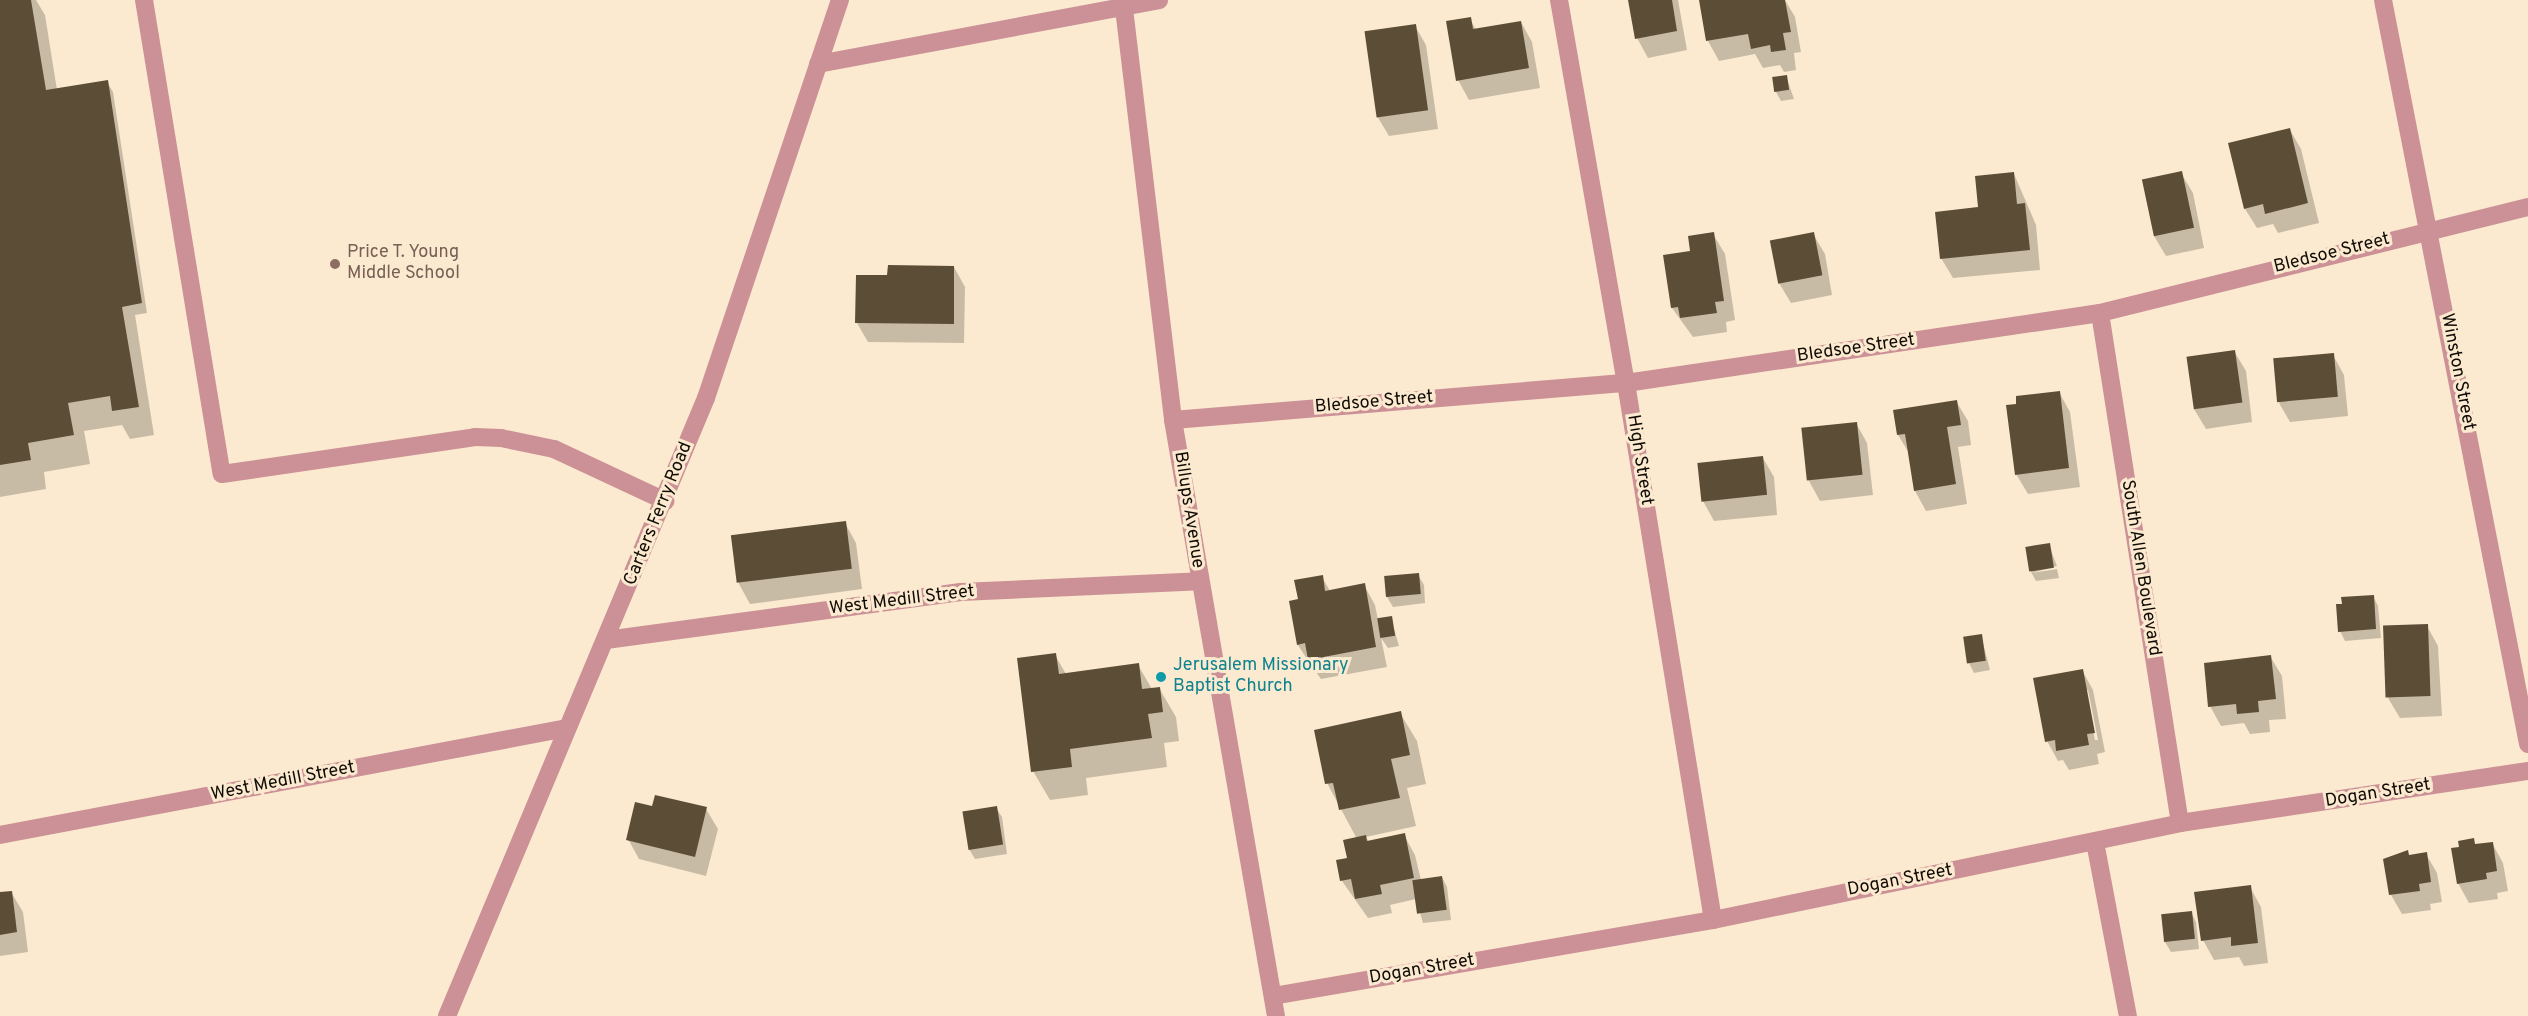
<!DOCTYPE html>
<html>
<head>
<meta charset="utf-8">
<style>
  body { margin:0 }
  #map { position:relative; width:2528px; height:1016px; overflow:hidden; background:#fbead0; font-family:Overpass,sans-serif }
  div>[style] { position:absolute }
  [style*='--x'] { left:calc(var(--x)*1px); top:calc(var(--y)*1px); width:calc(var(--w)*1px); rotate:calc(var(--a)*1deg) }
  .shadow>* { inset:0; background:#0003 }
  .building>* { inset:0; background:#5c4d37; transform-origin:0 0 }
  .lane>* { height:18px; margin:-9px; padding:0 9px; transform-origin:9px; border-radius:9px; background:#cc9196 }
  .street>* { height:18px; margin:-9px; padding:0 9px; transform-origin:9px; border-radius:9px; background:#cc9196 }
  .dots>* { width:16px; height:16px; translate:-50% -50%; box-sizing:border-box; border:3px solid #fbead0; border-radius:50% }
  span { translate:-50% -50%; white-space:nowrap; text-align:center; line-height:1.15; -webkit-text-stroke:6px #fbead0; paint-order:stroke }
  .education-label { font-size:18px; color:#785e54 }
  .left { translate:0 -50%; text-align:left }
  .street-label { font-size:18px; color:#100b04 }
  .culture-label { font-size:18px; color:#0d838f }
</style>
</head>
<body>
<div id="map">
  <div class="shadow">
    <div style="clip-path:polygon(0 0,36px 0,45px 15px,57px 90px,107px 82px,113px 92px,147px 313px,135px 315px,154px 435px,130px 439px,122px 425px,84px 431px,90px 464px,44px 472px,46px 489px,0 497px)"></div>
    <div style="clip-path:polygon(1630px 0,1678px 0,1687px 50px,1648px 58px,1637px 38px)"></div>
    <div style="clip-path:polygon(1701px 0,1785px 0,1795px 17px,1801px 52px,1794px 53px,1796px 70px,1784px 72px,1780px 65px,1763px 68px,1755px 54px,1719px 61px,1708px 41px)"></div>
    <div style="clip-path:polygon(1470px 19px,1476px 30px,1521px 22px,1532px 42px,1540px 88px,1469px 100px,1458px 80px)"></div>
    <div style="clip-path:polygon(1415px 26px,1426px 45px,1438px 129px,1389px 136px,1377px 116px)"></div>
    <div style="clip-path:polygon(1786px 76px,1794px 99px,1781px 101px,1776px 92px)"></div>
    <div style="clip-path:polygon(2290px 130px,2301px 149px,2319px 223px,2278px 233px,2273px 224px,2257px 228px,2245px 209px)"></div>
    <div style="clip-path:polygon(2181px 173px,2193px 193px,2204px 248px,2166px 256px,2154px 236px,2143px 181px)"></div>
    <div style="clip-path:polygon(2014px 174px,2036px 225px,2040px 270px,1953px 278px,1941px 258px)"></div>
    <div style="clip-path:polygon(1713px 234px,1725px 254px,1735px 320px,1726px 322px,1727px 332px,1693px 337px,1672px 308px,1665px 256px,1692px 252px)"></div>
    <div style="clip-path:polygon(1813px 234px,1825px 254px,1832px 295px,1791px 303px,1779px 283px)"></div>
    <div style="clip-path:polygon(954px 267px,965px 287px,964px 343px,868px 342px,857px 323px)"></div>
    <div style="clip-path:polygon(2234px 351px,2246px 371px,2252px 422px,2206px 429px,2194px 409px)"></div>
    <div style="clip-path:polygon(2333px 355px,2344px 375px,2348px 416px,2290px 422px,2279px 403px)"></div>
    <div style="clip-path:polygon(2059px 392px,2070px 412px,2080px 487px,2028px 494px,2016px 474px)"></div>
    <div style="clip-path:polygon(1956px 401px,1968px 421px,1971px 445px,1958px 447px,1967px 504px,1926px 511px,1915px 491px,1909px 453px,1898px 435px,1895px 411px)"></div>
    <div style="clip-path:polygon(1856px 423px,1867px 443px,1873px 495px,1820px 501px,1809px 481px,1803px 430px)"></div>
    <div style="clip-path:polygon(1763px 458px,1774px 477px,1777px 515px,1714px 521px,1703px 501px)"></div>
    <div style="clip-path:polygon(845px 523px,856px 543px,862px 589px,750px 604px,739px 584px,733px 538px)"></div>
    <div style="clip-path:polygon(2049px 545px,2057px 566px,2032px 573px,2057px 569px,2059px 578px,2036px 581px,2031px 572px,2027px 549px)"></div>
    <div style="clip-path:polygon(1418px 575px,1424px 585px,1425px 603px,1393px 607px,1387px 597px,1385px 578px)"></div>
    <div style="clip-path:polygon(1322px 577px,1330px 591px,1364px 585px,1375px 605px,1378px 620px,1391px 618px,1399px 646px,1388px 648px,1381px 638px,1387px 667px,1321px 679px,1310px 664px,1298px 645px,1300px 600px)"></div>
    <div style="clip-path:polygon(2373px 596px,2378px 606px,2381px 638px,2345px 641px,2340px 631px)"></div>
    <div style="clip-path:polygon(2427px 626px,2438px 646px,2442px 716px,2400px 718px,2388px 698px)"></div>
    <div style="clip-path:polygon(1981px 635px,1990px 670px,1974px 673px,1969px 663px)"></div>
    <div style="clip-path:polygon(1055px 655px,1066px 674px,1138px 665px,1152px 689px,1159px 688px,1176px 717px,1179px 741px,1164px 743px,1167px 767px,1086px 778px,1088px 795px,1050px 800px,1033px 771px)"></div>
    <div style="clip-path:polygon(2270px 656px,2282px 676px,2286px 719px,2269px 720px,2270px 732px,2250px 734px,2244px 723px,2221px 726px,2210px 706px)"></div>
    <div style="clip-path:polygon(evenodd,2082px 670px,2093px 690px,2105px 752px,2097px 754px,2099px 764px,2069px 770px,2063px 760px,2058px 761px,2047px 741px,2082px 670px,2085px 690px,2088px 690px,2098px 740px,2095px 740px,2085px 690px)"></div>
    <div style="clip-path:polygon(1400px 713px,1417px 741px,1426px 784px,1407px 788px,1416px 826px,1366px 837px,1369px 842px,1404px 835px,1415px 855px,1421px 880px,1442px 877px,1447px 887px,1451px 920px,1423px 923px,1416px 899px,1390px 905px,1392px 913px,1368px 918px,1342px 881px,1338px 861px,1349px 860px,1357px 839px,1327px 783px)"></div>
    <div style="clip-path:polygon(653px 808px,706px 809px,718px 829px,706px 876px,639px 859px,628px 839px)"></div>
    <div style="clip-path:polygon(996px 808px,1002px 817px,1007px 854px,975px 859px,969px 849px)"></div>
    <div style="clip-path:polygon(2473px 840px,2476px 846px,2492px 843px,2503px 863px,2508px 891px,2497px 893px,2498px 899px,2469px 903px,2458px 883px,2461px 848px)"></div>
    <div style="clip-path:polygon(2426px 854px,2437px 873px,2442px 902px,2430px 904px,2431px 910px,2402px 914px,2391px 895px,2410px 856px)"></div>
    <div style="clip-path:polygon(2250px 887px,2261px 907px,2268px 963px,2244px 966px,2239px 957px,2214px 960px,2203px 940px)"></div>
    <div style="clip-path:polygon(11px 892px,23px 912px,28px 952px,0 956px,0 894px)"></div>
    <div style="clip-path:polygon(2191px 912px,2196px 922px,2199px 949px,2171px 952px,2165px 942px,2162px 915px)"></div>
  </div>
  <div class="building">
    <div style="clip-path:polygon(0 0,31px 0,46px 90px,108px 80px,142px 303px,122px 307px,139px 407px,112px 411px,110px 396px,68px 403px,74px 435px,28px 443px,31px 460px,0 465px)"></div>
    <div style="clip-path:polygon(1628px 0,1672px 0,1677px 31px,1635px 39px)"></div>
    <div style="clip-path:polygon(1699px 0,1785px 0,1791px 32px,1783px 33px,1786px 50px,1771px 52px,1770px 45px,1751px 49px,1748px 34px,1706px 41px)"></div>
    <div style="clip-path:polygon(1471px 17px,1473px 29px,1521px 21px,1529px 68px,1456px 81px,1446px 21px)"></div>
    <div style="left:1416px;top:24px;width:87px;height:52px;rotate:82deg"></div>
    <div style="left:1787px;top:75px;width:15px;height:15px;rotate:82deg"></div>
    <div style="clip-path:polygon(2290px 128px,2308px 203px,2265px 214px,2263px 204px,2244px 209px,2228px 143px)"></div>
    <div style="left:2182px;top:171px;width:58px;height:41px;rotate:78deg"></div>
    <div style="clip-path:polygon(2014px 172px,2017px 204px,2025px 203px,2030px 250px,1940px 259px,1935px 212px,1978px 207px,1975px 176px)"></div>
    <div style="clip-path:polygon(1714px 232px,1724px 301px,1715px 302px,1717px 313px,1680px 318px,1678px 307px,1671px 308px,1663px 255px,1690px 251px,1688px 236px)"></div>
    <div style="left:1814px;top:232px;width:44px;height:45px;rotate:79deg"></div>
    <div style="clip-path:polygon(888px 265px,954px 266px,954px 324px,855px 323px,856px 275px,887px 275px)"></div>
    <div style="left:2235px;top:350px;width:53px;height:49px;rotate:82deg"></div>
    <div style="left:2334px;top:353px;width:44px;height:61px;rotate:85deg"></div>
    <div style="clip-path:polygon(2060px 391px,2069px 468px,2015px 475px,2006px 405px,2016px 404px,2016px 396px)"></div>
    <div style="clip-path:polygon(1957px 400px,1961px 425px,1947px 427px,1956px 484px,1914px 491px,1905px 434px,1897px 435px,1893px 410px)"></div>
    <div style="left:1857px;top:422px;width:53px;height:56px;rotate:84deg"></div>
    <div style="left:1763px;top:456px;width:39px;height:66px;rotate:84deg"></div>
    <div style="left:846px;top:521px;width:48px;height:116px;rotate:83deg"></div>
    <div style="left:2050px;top:543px;width:25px;height:25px;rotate:81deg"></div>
    <div style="left:1419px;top:573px;width:21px;height:35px;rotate:85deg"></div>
    <div style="clip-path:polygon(1323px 575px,1325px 591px,1365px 583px,1376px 647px,1308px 660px,1305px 643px,1297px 645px,1289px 601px,1298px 599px,1294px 580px)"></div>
    <div style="clip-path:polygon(2374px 595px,2376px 629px,2338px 632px,2336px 604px,2342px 604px,2341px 597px)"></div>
    <div style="left:1392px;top:616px;width:20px;height:15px;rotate:81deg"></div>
    <div style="left:2428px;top:624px;width:72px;height:45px;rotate:88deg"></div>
    <div style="left:1982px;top:634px;width:27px;height:19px;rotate:82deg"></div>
    <div style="clip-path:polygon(1056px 653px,1059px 674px,1139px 663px,1142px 689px,1160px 687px,1163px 712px,1148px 714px,1152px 738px,1070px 749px,1072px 767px,1031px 772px,1017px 658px)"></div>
    <div style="clip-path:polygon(2271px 655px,2276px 699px,2258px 701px,2259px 712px,2237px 714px,2236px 704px,2208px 707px,2204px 663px)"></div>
    <div style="clip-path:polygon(2083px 669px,2095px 733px,2087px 734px,2089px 745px,2056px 751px,2055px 740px,2045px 742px,2033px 678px)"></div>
    <div style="clip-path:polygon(1401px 711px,1410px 755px,1391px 759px,1400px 798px,1339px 810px,1333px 783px,1325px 784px,1314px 730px)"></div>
    <div style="clip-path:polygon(655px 795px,707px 807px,695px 857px,626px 840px,635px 802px,652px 806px)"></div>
    <div style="left:997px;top:806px;width:39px;height:35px;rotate:81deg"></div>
    <div style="clip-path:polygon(1405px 833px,1414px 878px,1380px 885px,1382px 894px,1355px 899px,1351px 879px,1340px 881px,1336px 860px,1347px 858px,1343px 840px,1366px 835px,1367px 841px)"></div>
    <div style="clip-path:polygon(2474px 838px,2475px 844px,2493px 842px,2497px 871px,2486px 873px,2487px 879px,2457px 884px,2451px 848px,2459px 847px,2458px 841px)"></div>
    <div style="clip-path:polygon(2408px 850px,2409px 855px,2427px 852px,2431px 882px,2419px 884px,2420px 891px,2389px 895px,2383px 859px)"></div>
    <div style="left:1442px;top:876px;width:34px;height:30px;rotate:82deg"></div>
    <div style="clip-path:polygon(2251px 885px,2258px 943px,2231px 946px,2231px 937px,2201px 941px,2194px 892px)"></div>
    <div style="clip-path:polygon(12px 891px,17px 932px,0 935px,0 892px)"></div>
    <div style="left:2192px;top:911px;width:28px;height:31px;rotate:84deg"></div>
  </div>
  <div class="lane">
    <div style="--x:144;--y:0;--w:480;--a:80.7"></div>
    <div style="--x:222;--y:474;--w:256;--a:-8.3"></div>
    <div style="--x:475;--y:437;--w:26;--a:2"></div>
    <div style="--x:501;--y:438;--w:54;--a:11.7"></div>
    <div style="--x:554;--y:449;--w:123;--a:25.1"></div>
  </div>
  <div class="street">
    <div style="--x:1123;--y:0;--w:423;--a:83.2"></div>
    <div style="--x:1173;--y:420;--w:605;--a:80.2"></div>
    <div style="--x:1559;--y:0;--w:389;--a:80.1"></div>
    <div style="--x:1626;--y:383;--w:544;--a:80.8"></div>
    <div style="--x:2383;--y:0;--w:758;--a:78.97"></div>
    <div style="--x:818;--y:64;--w:347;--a:-10.6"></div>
    <div style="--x:2100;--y:313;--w:516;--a:81.09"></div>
    <div style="--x:1173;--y:420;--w:455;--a:-4.7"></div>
    <div style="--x:1626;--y:383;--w:479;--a:-8.4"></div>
    <div style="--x:2100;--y:313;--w:441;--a:-13.9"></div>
    <div style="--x:606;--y:640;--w:358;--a:-7.7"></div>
    <div style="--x:961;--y:592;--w:239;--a:-2.6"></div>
    <div style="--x:0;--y:835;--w:577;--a:-10.69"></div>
    <div style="--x:2095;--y:842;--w:177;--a:79.3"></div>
    <div style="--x:1273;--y:996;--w:447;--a:-9.8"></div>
    <div style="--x:1713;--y:920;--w:477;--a:-11.7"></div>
    <div style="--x:2180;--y:823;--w:352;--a:-8.5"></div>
    <div style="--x:447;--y:1016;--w:670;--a:-67.26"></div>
    <div style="--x:706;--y:398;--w:420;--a:-71.4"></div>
  </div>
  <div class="dots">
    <div style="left:335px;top:264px;background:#8d6e63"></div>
    <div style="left:1161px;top:677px;background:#0f9aa8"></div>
  </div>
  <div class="education-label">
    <span class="left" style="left:347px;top:264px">Price T. Young<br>Middle School</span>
  </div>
  <div class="street-label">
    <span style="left:2332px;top:254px;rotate:-14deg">Bledsoe Street</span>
    <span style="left:1856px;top:349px;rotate:-8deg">Bledsoe Street</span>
    <span style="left:2457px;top:372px;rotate:79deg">Winston Street</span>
    <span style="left:1374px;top:403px;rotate:-5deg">Bledsoe Street</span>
    <span style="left:1639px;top:460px;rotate:81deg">High Street</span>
    <span style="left:1188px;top:510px;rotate:81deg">Billups Avenue</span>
    <span style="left:659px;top:514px;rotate:-68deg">Carters Ferry Road</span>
    <span style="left:2140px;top:568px;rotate:81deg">South Allen Boulevard</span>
    <span style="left:902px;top:601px;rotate:-7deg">West Medill Street</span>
    <span style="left:283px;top:782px;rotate:-11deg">West Medill Street</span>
    <span style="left:2378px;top:794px;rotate:-9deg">Dogan Street</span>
    <span style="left:1900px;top:881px;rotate:-11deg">Dogan Street</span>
    <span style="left:1422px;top:970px;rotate:-10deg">Dogan Street</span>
  </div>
  <div class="culture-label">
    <span class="left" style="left:1173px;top:677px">Jerusalem Missionary<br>Baptist Church</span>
  </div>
</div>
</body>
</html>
